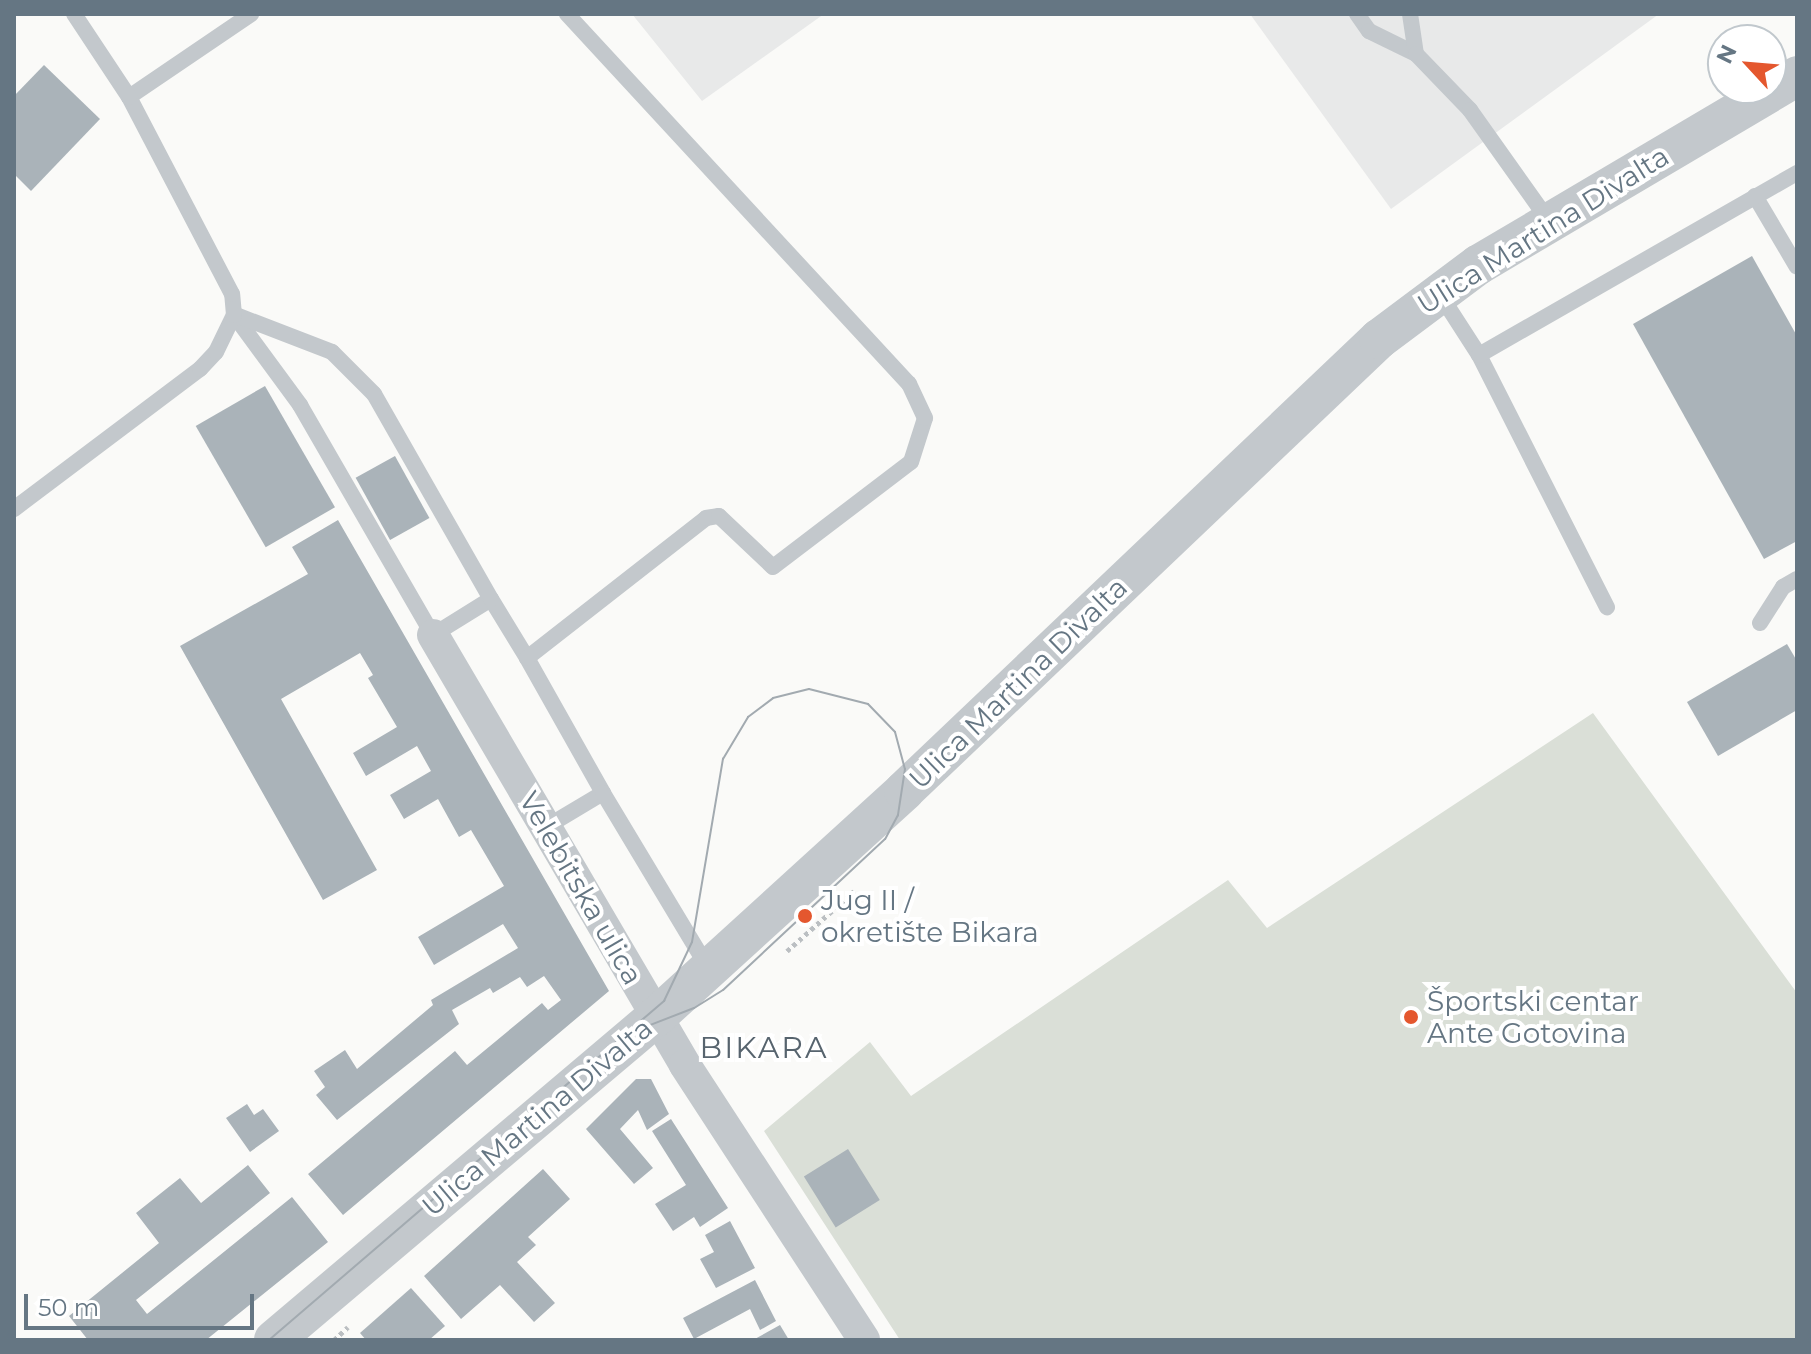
<!DOCTYPE html>
<html>
<head>
<meta charset="utf-8">
<style>
  body { margin:0 }
  #map { position:relative; width:1811px; height:1354px; overflow:hidden; background:#fafaf8; font-family:Montserrat,sans-serif }
  div>[style] { position:absolute }
  [style*='--x'] { left:calc(var(--x)*1px); top:calc(var(--y)*1px); width:calc(var(--w)*1px); rotate:calc(var(--a)*1deg) }
  .built>* { inset:0; background:#e8e9e9 }
  .green>* { inset:0; background:#dadfd7 }
  .building>* { inset:0; background:#aab3b9; transform-origin:0 0 }
  .path>* { height:5px; margin-top:-2.5px; transform-origin:0; background:repeating-linear-gradient(90deg,#bbbfc2 0 4px,transparent 0 8px) }
  .service>* { height:16px; margin:-8px; padding:0 8px; transform-origin:8px; border-radius:8px; background:#c3c8cc }
  .minor>* { height:32px; margin:-16px; padding:0 16px; transform-origin:16px; border-radius:16px; background:#c3c8cc }
  .tertiary>* { height:40px; margin:-20px; padding:0 20px; transform-origin:20px; border-radius:20px; background:#c3c8cc }
  .tram>* { height:2px; margin:-1px; padding:0 1px; transform-origin:1px; border-radius:1px; background:#a2aab0 }
  .dots>* { width:22px; height:22px; translate:-50% -50%; box-sizing:border-box; border:4px solid #fff; border-radius:50% }
  span { translate:-50% -50%; white-space:nowrap; text-align:center; line-height:1.15; -webkit-text-stroke:8px #fff; paint-order:stroke }
  .street-label { font-size:28px; color:#657683 }
  .poi-label { font-size:28px; color:#657683 }
  .left { translate:0 -50%; text-align:left }
  .neighbourhood-label { font-size:30px; color:#57646e; letter-spacing:2px }
  .frame { position:absolute; inset:0; border:16px solid #657683; pointer-events:none }
  .north { position:absolute; left:1707px; top:24px; width:80px; height:80px; box-sizing:border-box; background:#fff; border:2px solid #c1c8cd; border-radius:50%; rotate:296deg; font-size:22px; font-weight:700; line-height:32px; text-align:center; color:#657683 }
  .north::after { content:''; display:block; margin:auto; width:28px; height:36px; background:#e4572e; clip-path:polygon(50% 0,100% 100%,50% 72%,0 100%) }
  .scale { position:absolute; left:24px; top:1294px; width:230px; height:36px; box-sizing:border-box; border:4px solid #657683; border-top:0; padding-left:10px; font-size:24px; line-height:28px; white-space:nowrap; color:#657683; -webkit-text-stroke:6px #fff; paint-order:stroke }
</style>
</head>
<body>
<div id="map">
  <div class="built">
    <div style="clip-path:polygon(632px 14px,824px 14px,702px 101px)"></div>
    <div style="clip-path:polygon(1250px 14px,1659px 14px,1391px 209px)"></div>
  </div>
  <div class="green">
    <div style="clip-path:polygon(1593px 713px,1797px 993px,1797px 1340px,900px 1340px,764px 1131px,870px 1042px,911px 1096px,1228px 880px,1267px 928px)"></div>
  </div>
  <div class="building">
    <div style="clip-path:polygon(44px 65px,100px 119px,31px 191px,14px 174px,14px 96px)"></div>
    <div style="clip-path:polygon(1752px 256px,1797px 336px,1797px 541px,1764px 559px,1633px 324px)"></div>
    <div style="left:265px;top:386px;width:140px;height:80px;rotate:60deg"></div>
    <div style="left:395px;top:456px;width:71px;height:45px;rotate:61deg"></div>
    <div style="clip-path:polygon(338px 520px,609px 991px,343px 1215px,308px 1174px,455px 1051px,467px 1065px,542px 1003px,548px 1010px,561px 1000px,544px 976px,527px 987px,520px 977px,493px 993px,490px 988px,452px 1010px,459px 1024px,337px 1120px,316px 1095px,325px 1087px,314px 1071px,345px 1050px,357px 1069px,433px 1005px,431px 1000px,518px 948px,503px 924px,434px 965px,418px 937px,504px 886px,471px 830px,459px 837px,438px 799px,404px 819px,390px 795px,431px 771px,417px 746px,366px 776px,353px 753px,397px 727px,368px 678px,373px 675px,360px 653px,281px 699px,377px 870px,323px 900px,180px 646px,308px 574px,292px 547px)"></div>
    <div style="clip-path:polygon(1787px 644px,1797px 661px,1797px 710px,1718px 756px,1687px 702px)"></div>
    <div style="clip-path:polygon(636px 1079px,651px 1079px,669px 1114px,647px 1130px,638px 1110px,620px 1129px,653px 1168px,634px 1184px,586px 1129px)"></div>
    <div style="clip-path:polygon(247px 1104px,254px 1115px,263px 1109px,279px 1131px,250px 1152px,226px 1118px)"></div>
    <div style="clip-path:polygon(671px 1119px,728px 1208px,700px 1227px,694px 1217px,673px 1231px,655px 1204px,686px 1185px,652px 1131px)"></div>
    <div style="left:848px;top:1149px;width:60px;height:52px;rotate:58deg"></div>
    <div style="clip-path:polygon(248px 1165px,270px 1193px,136px 1300px,147px 1314px,292px 1197px,328px 1242px,206px 1340px,88px 1340px,69px 1316px,159px 1243px,136px 1213px,180px 1178px,201px 1203px)"></div>
    <div style="clip-path:polygon(543px 1169px,570px 1199px,528px 1237px,536px 1245px,517px 1262px,555px 1303px,534px 1322px,500px 1285px,461px 1319px,424px 1276px)"></div>
    <div style="clip-path:polygon(730px 1221px,755px 1268px,716px 1288px,700px 1259px,714px 1252px,705px 1235px)"></div>
    <div style="clip-path:polygon(755px 1280px,776px 1321px,760px 1330px,750px 1309px,694px 1339px,683px 1318px)"></div>
    <div style="clip-path:polygon(411px 1288px,445px 1326px,429px 1340px,366px 1340px,360px 1333px)"></div>
    <div style="clip-path:polygon(780px 1325px,789px 1340px,753px 1340px)"></div>
  </div>
  <div class="path">
    <div style="--x:787;--y:951;--w:90;--a:-41.8"></div>
    <div style="--x:334;--y:1340;--w:19;--a:-43"></div>
  </div>
  <div class="service">
    <div style="--x:1357;--y:14;--w:21;--a:55"></div>
    <div style="--x:1369;--y:31;--w:52;--a:26.1"></div>
    <div style="--x:1410;--y:14;--w:40;--a:81.5"></div>
    <div style="--x:1416;--y:54;--w:78;--a:46"></div>
    <div style="--x:1470;--y:110;--w:136;--a:54.6"></div>
    <div style="--x:129;--y:97;--w:148;--a:-34.2"></div>
    <div style="--x:1755;--y:196;--w:82;--a:59.4"></div>
    <div style="--x:1439;--y:293;--w:74;--a:57.2"></div>
    <div style="--x:1479;--y:355;--w:283;--a:63.1"></div>
    <div style="--x:234;--y:315;--w:112;--a:53.7"></div>
    <div style="--x:300;--y:405;--w:266;--a:60"></div>
    <div style="--x:433;--y:635;--w:68;--a:-31.8"></div>
    <div style="--x:491;--y:599;--w:69;--a:58.6"></div>
    <div style="--x:527;--y:658;--w:155;--a:60.6"></div>
    <div style="--x:603;--y:793;--w:66;--a:149.2"></div>
    <div style="--x:236;--y:315;--w:103;--a:21.1"></div>
    <div style="--x:332;--y:352;--w:59;--a:45"></div>
    <div style="--x:374;--y:394;--w:236;--a:60.3"></div>
    <div style="--x:1479;--y:355;--w:366;--a:-29.8"></div>
    <div style="--x:14;--y:509;--w:233;--a:-37"></div>
    <div style="--x:200;--y:369;--w:23;--a:-47"></div>
    <div style="--x:216;--y:352;--w:41;--a:-64.1"></div>
    <div style="--x:234;--y:315;--w:21;--a:-95"></div>
    <div style="--x:232;--y:294;--w:222;--a:-117.6"></div>
    <div style="--x:129;--y:97;--w:100;--a:-123.5"></div>
    <div style="--x:1760;--y:623;--w:43;--a:-57.4"></div>
    <div style="--x:1783;--y:587;--w:16;--a:-30"></div>
    <div style="--x:527;--y:658;--w:227;--a:-38"></div>
    <div style="--x:706;--y:518;--w:13;--a:-9"></div>
    <div style="--x:719;--y:516;--w:74;--a:43.4"></div>
    <div style="--x:773;--y:567;--w:173;--a:-37.3"></div>
    <div style="--x:911;--y:462;--w:46;--a:-72.3"></div>
    <div style="--x:925;--y:418;--w:38;--a:-115"></div>
    <div style="--x:909;--y:384;--w:504;--a:-132.75"></div>
    <div style="--x:603;--y:793;--w:204;--a:59"></div>
  </div>
  <div class="minor">
    <div style="--x:433;--y:635;--w:498;--a:59.6"></div>
    <div style="--x:685;--y:1065;--w:328;--a:56.9"></div>
  </div>
  <div class="tertiary">
    <div style="--x:274;--y:1340;--w:500;--a:-40.22"></div>
    <div style="--x:656;--y:1017;--w:336;--a:-42.3"></div>
    <div style="--x:904;--y:791;--w:656;--a:-43.58"></div>
    <div style="--x:1379;--y:339;--w:124;--a:-36.8"></div>
    <div style="--x:1478;--y:265;--w:371;--a:-30.6"></div>
  </div>
  <div class="tram">
    <div style="--x:269;--y:1340;--w:521;--a:-40.64"></div>
    <div style="--x:664;--y:1001;--w:65;--a:-64.6"></div>
    <div style="--x:692;--y:942;--w:186;--a:-80.4"></div>
    <div style="--x:723;--y:759;--w:49;--a:-59.2"></div>
    <div style="--x:748;--y:717;--w:31;--a:-37"></div>
    <div style="--x:773;--y:698;--w:37;--a:-14"></div>
    <div style="--x:809;--y:689;--w:61;--a:14.3"></div>
    <div style="--x:868;--y:704;--w:39;--a:46"></div>
    <div style="--x:895;--y:732;--w:38;--a:75"></div>
    <div style="--x:905;--y:769;--w:47;--a:98.7"></div>
    <div style="--x:898;--y:815;--w:27;--a:118"></div>
    <div style="--x:885;--y:839;--w:221;--a:137"></div>
    <div style="--x:723;--y:990;--w:34;--a:148"></div>
    <div style="--x:694;--y:1008;--w:66;--a:158.8"></div>
  </div>
  <div class="dots">
    <div style="left:805px;top:916px;background:#e4572e"></div>
    <div style="left:1411px;top:1017px;background:#e4572e"></div>
  </div>
  <div class="street-label">
    <span style="left:1543px;top:230px;rotate:-32deg">Ulica Martina Divalta</span>
    <span style="left:1018px;top:683px;rotate:-44deg">Ulica Martina Divalta</span>
    <span style="left:581px;top:888px;rotate:60deg">Velebitska ulica</span>
    <span style="left:537px;top:1117px;rotate:-40deg">Ulica Martina Divalta</span>
  </div>
  <div class="poi-label">
    <span class="left" style="left:821px;top:916px">Jug II /<br>okretište Bikara</span>
    <span class="left" style="left:1427px;top:1017px">Športski centar<br>Ante Gotovina</span>
  </div>
  <div class="neighbourhood-label">
    <span style="left:764px;top:1048px">BIKARA</span>
  </div>
  <div class="frame"></div>
  <div class="north">N</div>
  <div class="scale">50 m</div>
</div>
</body>
</html>
